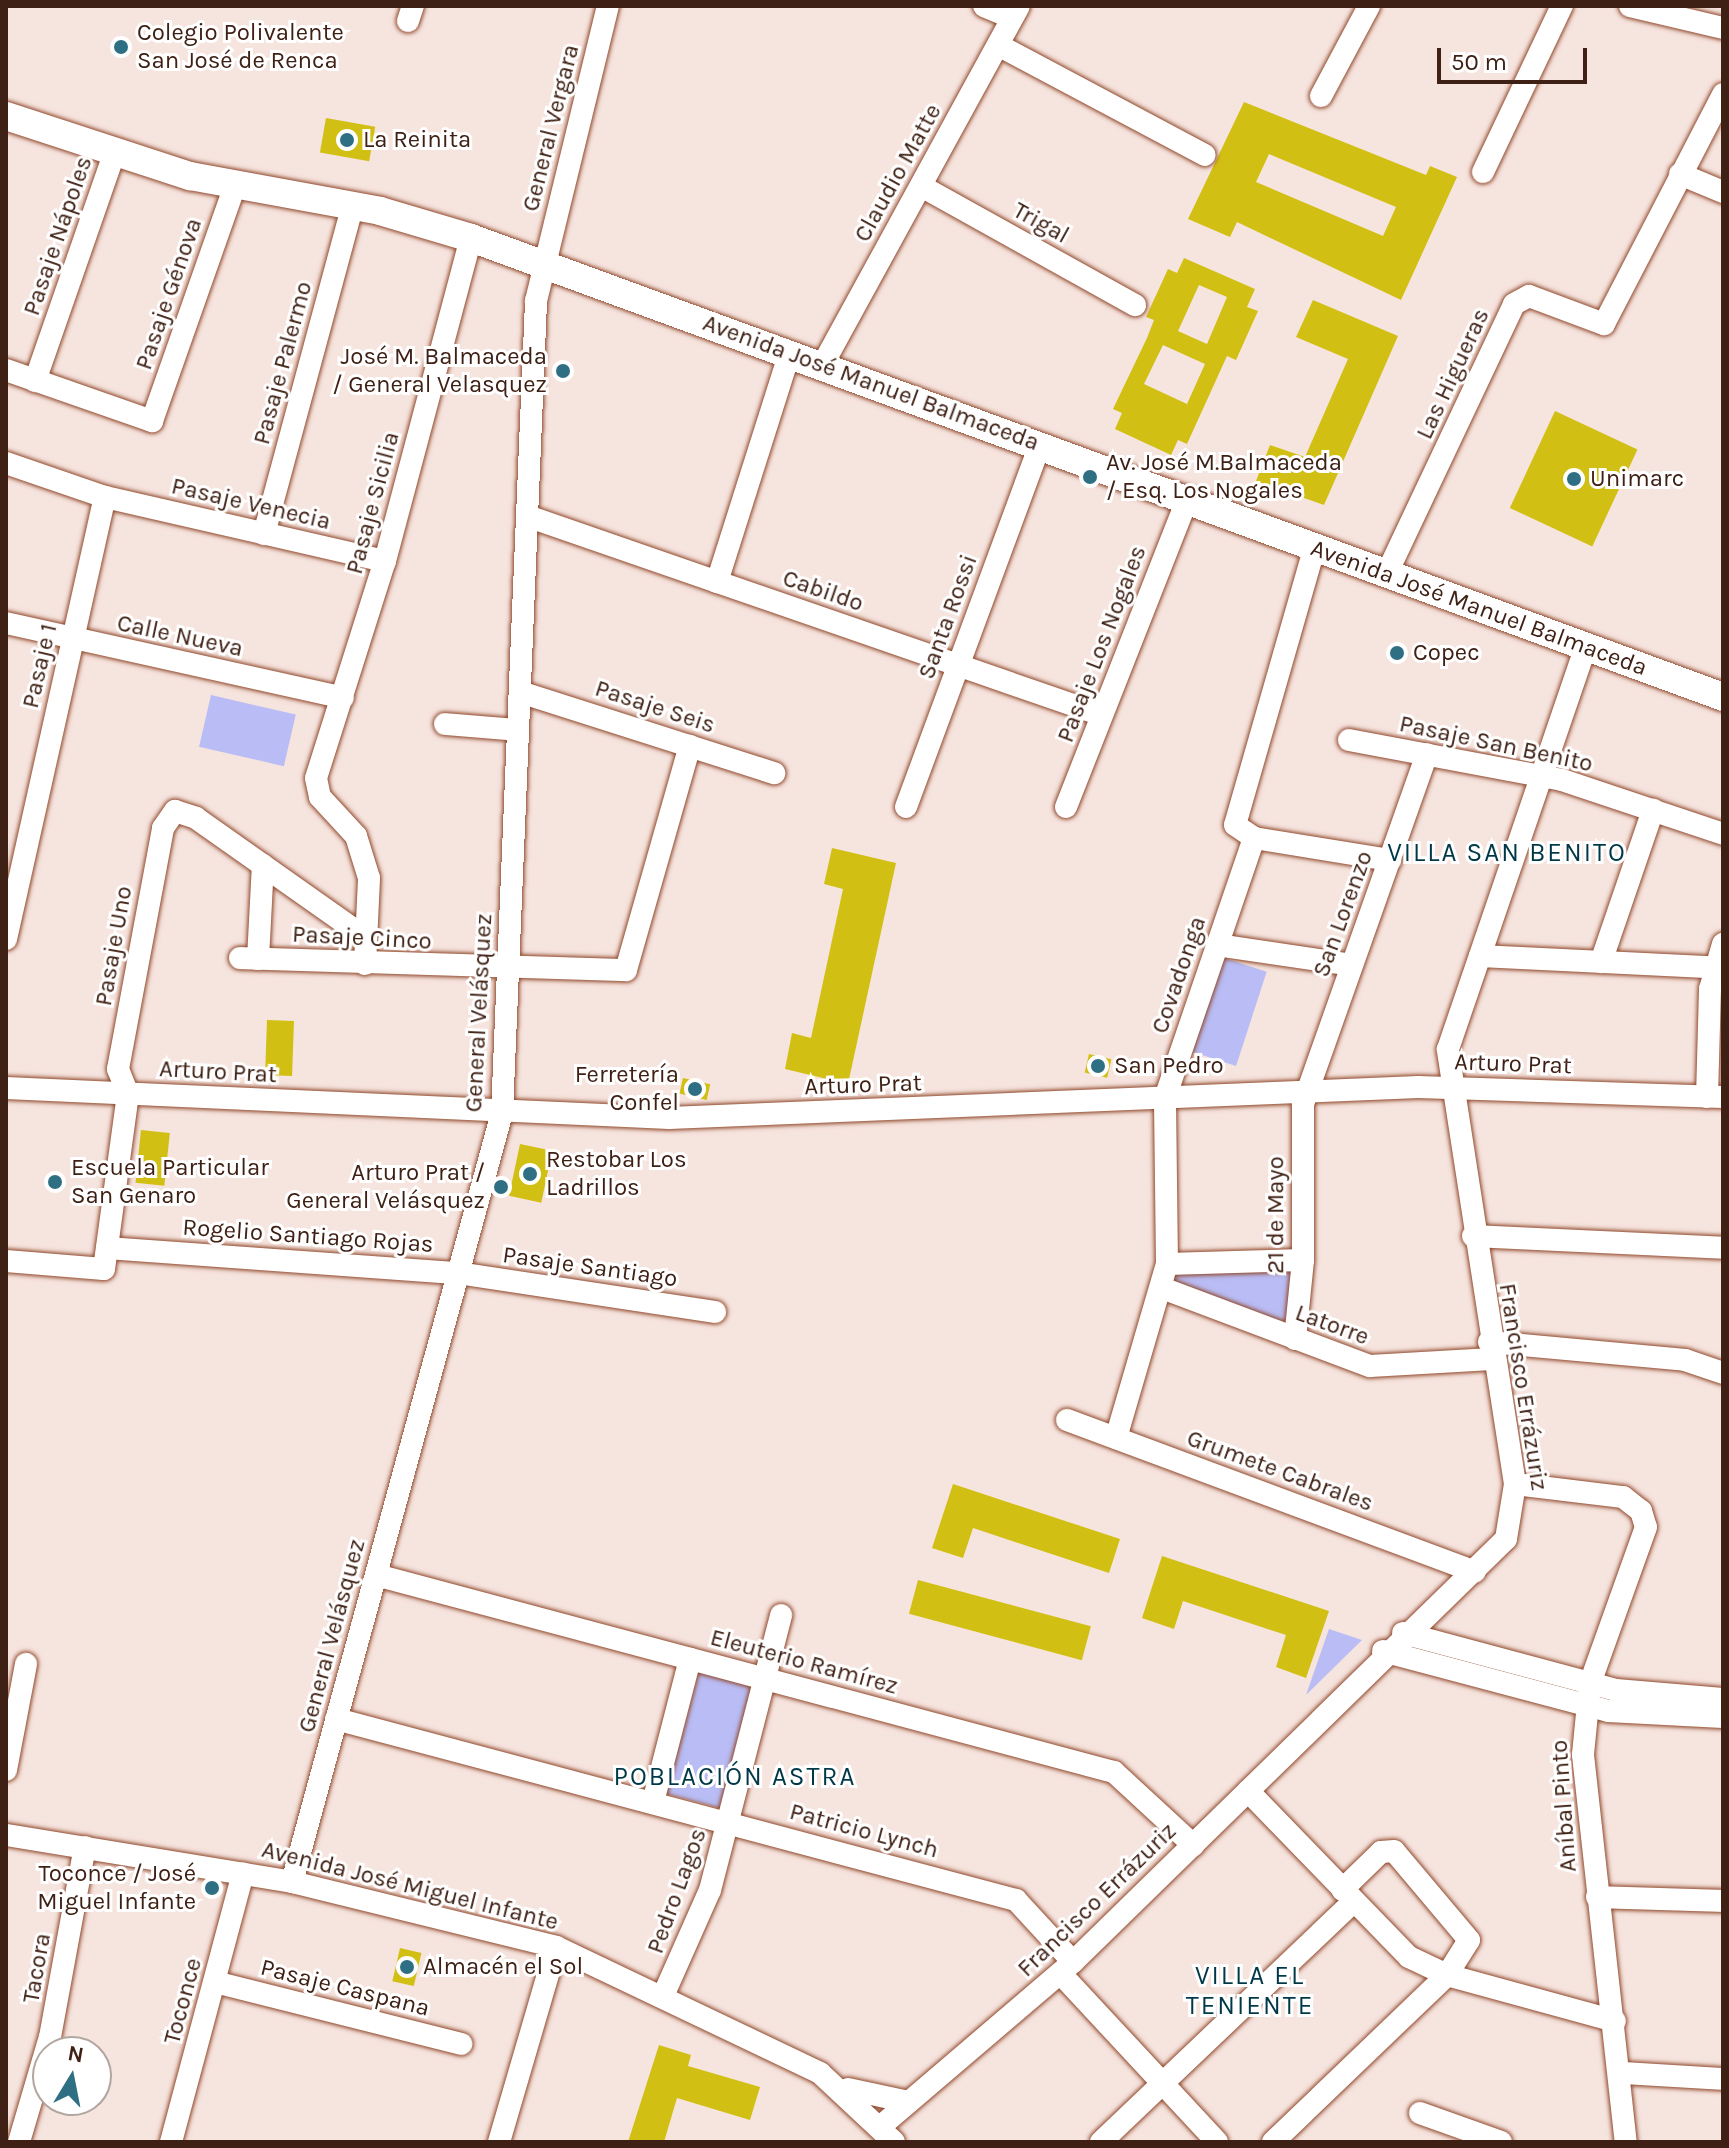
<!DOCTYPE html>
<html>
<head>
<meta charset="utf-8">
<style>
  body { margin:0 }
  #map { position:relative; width:1729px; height:2148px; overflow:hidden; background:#f6e4de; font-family:Karla,sans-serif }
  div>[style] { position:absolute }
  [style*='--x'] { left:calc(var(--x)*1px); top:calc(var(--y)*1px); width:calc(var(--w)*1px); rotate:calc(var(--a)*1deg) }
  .green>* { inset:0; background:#b9bcf5; transform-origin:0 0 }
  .building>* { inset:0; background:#d2bf14; transform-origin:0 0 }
  .roads { filter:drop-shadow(0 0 2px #90482b) drop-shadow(0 0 2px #90482b) }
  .minor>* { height:22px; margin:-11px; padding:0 11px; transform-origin:11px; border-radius:11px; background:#fff }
  .major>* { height:28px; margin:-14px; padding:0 14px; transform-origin:14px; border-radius:14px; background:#fff }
  .dots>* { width:22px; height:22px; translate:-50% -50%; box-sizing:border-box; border:4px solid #fff; border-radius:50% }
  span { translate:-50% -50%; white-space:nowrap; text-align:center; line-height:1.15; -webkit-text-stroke:6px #fff; paint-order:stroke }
  .poi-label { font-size:24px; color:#3f2014 }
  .left { translate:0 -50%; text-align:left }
  .right { translate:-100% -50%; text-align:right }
  .street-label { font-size:24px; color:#3f2014 }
  .neighbourhood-label { font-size:26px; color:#003848; letter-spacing:2px }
  .frame { position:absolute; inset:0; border:8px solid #3f2014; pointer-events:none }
  .north { position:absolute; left:32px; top:2036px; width:80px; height:80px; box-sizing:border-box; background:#fff; border:2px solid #b2a6a1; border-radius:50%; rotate:10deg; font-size:22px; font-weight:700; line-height:32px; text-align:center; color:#3f2014 }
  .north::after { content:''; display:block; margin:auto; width:28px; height:36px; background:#2f6f84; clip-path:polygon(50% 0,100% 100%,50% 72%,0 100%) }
  .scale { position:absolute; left:1437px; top:48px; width:150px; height:36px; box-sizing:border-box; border:4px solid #3f2014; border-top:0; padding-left:10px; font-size:24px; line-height:28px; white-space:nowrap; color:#3f2014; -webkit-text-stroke:6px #fff; paint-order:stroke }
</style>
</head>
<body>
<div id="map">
  <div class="green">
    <div style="left:211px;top:695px;width:87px;height:53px;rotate:13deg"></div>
    <div style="left:1221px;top:957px;width:48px;height:99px;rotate:18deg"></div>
    <div style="clip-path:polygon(1295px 1269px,1287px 1327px,1173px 1283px,1176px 1272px)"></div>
    <div style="clip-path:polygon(1329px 1629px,1362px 1640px,1306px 1695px)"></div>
    <div style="left:699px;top:1672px;width:57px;height:126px;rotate:15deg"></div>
  </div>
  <div class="building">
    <div style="clip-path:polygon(evenodd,1244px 102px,1426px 175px,1430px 166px,1457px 177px,1401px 300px,1237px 222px,1230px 237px,1188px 219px,1244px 102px,1269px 154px,1396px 207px,1383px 236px,1256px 182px,1269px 154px)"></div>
    <div style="left:326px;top:118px;width:50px;height:35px;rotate:10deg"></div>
    <div style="clip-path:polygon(evenodd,1184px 258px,1255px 289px,1247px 307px,1258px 311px,1236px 360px,1227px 356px,1187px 444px,1178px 440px,1171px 455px,1115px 429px,1122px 413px,1113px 409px,1147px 338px,1154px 320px,1146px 317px,1168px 269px,1177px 273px,1184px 258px,1199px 285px,1227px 297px,1207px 344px,1178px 331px,1199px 285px,1184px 258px,1163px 345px,1205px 364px,1187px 404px,1144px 384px,1163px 345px)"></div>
    <div style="clip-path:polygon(1313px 300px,1398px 336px,1324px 505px,1256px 481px,1270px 445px,1305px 457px,1348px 359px,1296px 337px)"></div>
    <div style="left:1555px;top:411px;width:91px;height:107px;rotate:25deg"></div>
    <div style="clip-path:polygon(832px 848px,896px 863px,848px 1084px,785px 1069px,792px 1033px,811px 1038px,843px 889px,824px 884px)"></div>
    <div style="left:267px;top:1020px;width:27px;height:55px;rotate:2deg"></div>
    <div style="left:1089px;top:1054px;width:23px;height:19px;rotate:13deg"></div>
    <div style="left:683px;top:1078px;width:28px;height:16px;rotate:13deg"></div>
    <div style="left:141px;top:1130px;width:29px;height:53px;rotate:6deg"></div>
    <div style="left:520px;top:1144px;width:33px;height:53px;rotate:12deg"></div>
    <div style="clip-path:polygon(953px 1484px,1120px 1539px,1109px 1573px,973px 1528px,963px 1558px,932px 1548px)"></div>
    <div style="clip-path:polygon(1162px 1556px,1329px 1611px,1306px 1678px,1276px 1667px,1286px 1635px,1183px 1601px,1174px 1629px,1142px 1618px)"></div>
    <div style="left:918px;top:1580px;width:179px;height:35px;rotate:15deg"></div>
    <div style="left:400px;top:1948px;width:22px;height:34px;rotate:13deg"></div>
    <div style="clip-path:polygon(659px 2045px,691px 2055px,688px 2066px,760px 2087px,750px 2120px,677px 2098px,664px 2142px,628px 2142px)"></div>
  </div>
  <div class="roads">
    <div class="minor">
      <div style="--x:984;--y:6;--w:30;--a:23"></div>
      <div style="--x:1630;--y:6;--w:96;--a:13.3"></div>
      <div style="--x:408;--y:21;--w:16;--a:-72"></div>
      <div style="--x:998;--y:45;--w:234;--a:28"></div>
      <div style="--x:1321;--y:96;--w:102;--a:-61.9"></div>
      <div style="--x:1483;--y:172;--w:184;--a:-64.6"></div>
      <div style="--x:1680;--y:174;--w:47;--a:22.7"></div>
      <div style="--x:921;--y:186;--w:245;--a:29.1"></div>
      <div style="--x:823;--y:364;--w:408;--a:-61.3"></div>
      <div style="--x:6;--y:370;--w:155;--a:19.3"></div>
      <div style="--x:152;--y:421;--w:250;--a:-70.6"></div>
      <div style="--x:35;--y:381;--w:240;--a:-70.8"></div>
      <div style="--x:6;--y:463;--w:105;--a:19"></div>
      <div style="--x:105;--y:497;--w:287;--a:12.9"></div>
      <div style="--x:527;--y:516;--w:608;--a:19.09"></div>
      <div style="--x:264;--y:534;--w:341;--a:-74.9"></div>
      <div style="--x:1315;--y:546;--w:290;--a:106"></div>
      <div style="--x:1235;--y:825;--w:23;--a:34"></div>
      <div style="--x:1254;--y:838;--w:138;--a:9.2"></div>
      <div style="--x:1387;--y:573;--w:297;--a:-64.7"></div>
      <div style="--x:1514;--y:304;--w:17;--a:-28"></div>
      <div style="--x:1529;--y:296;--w:80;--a:20.5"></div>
      <div style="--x:1604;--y:324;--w:259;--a:-62.6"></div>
      <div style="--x:717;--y:582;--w:241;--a:-72.4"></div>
      <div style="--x:6;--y:623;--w:345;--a:12.5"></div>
      <div style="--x:520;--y:692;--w:267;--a:17.7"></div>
      <div style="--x:445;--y:724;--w:73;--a:4.7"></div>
      <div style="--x:1349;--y:740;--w:217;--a:10.6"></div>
      <div style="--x:1562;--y:780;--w:170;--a:18.5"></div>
      <div style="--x:906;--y:807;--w:386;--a:-69.7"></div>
      <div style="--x:1066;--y:807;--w:330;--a:-68.5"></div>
      <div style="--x:6;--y:939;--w:453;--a:-77.4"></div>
      <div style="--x:1217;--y:945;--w:136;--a:8.4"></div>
      <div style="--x:1480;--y:956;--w:243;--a:2.8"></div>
      <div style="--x:240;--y:958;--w:386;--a:1.8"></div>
      <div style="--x:626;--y:970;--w:233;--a:-74.1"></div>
      <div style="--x:258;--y:959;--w:94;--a:-87"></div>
      <div style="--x:1601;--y:962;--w:161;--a:-71.1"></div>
      <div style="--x:365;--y:964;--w:86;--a:-87.3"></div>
      <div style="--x:369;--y:878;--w:44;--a:-107.2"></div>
      <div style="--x:356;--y:836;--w:53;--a:-132.7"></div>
      <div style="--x:320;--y:797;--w:19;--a:-102"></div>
      <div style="--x:316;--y:778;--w:228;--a:-72.4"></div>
      <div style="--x:385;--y:561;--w:334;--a:-75.1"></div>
      <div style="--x:6;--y:1088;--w:664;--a:2.59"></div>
      <div style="--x:669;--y:1118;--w:750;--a:-2.37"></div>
      <div style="--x:1418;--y:1087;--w:305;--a:1.9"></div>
      <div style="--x:1707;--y:1097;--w:108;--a:-88.4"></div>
      <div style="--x:1710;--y:989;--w:47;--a:-73.9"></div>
      <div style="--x:1473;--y:1236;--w:250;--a:2.7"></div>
      <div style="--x:107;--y:1248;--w:352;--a:4.1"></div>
      <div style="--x:458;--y:1273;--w:260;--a:8.6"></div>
      <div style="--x:6;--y:1261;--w:98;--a:4.7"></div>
      <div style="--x:104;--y:1269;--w:177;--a:-82.2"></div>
      <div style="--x:128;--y:1094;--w:27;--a:-112"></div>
      <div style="--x:118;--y:1069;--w:245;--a:-79.4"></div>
      <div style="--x:163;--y:828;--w:21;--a:-55"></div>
      <div style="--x:175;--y:811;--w:22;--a:18"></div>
      <div style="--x:196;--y:818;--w:208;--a:35.2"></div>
      <div style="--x:1167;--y:1264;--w:136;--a:-1.7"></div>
      <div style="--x:1162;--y:1288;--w:222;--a:20.6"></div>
      <div style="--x:1370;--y:1366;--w:122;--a:-3.3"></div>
      <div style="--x:1295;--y:1339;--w:79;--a:-84.2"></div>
      <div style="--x:1303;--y:1260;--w:156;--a:-90"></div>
      <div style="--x:1303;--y:1104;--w:371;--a:-70.5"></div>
      <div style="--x:1489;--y:1342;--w:197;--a:5.2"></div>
      <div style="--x:1685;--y:1360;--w:40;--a:18.9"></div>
      <div style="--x:1067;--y:1420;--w:435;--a:20.4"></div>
      <div style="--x:1116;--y:1438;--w:181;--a:-73.7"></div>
      <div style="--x:1167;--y:1264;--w:166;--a:-90.7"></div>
      <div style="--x:1165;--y:1098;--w:275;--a:-71.1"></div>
      <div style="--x:1515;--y:1484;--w:109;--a:6.9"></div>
      <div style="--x:1623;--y:1497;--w:23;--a:38"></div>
      <div style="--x:1641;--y:1511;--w:17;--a:73"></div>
      <div style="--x:1646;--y:1527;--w:166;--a:109.7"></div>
      <div style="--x:1590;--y:1683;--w:72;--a:95.6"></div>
      <div style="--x:1583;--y:1755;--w:389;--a:83.7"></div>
      <div style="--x:376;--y:1575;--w:764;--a:14.95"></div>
      <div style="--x:1114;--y:1772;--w:108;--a:42.7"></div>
      <div style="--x:1403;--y:1633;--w:220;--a:15"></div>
      <div style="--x:1616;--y:1690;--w:107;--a:4.8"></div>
      <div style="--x:1383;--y:1651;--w:233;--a:14.9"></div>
      <div style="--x:1608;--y:1711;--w:115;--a:3"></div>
      <div style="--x:336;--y:1719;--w:704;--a:14.91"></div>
      <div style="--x:1016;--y:1900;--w:84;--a:47.4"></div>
      <div style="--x:6;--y:1770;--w:108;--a:-79.3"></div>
      <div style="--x:1248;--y:1791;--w:231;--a:45.9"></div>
      <div style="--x:1409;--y:1957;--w:42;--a:25.3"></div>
      <div style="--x:1447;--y:1975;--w:174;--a:15.3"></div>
      <div style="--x:653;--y:1802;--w:148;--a:-75.5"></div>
      <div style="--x:6;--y:1835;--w:290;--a:9.3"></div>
      <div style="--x:292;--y:1882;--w:272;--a:13.8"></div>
      <div style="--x:556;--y:1947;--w:293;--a:25.5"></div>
      <div style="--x:820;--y:2073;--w:101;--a:43"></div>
      <div style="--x:292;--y:1882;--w:797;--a:-74.73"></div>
      <div style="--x:502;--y:1113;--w:813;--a:-87.6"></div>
      <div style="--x:536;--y:301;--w:304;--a:-76.3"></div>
      <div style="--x:1597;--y:1897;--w:126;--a:1.8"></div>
      <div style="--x:1061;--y:1974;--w:229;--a:47.1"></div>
      <div style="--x:215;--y:1982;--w:254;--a:14.1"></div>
      <div style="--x:663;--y:1996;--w:116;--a:-66.1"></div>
      <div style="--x:710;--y:1890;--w:284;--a:-75.5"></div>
      <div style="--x:1622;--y:2073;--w:101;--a:3.4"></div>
      <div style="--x:848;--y:2089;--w:62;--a:12"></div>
      <div style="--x:1420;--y:2113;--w:86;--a:19.7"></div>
      <div style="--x:881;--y:2126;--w:253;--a:-40.5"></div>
      <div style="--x:1073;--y:1962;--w:605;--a:-44.33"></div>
      <div style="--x:1506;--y:1539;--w:56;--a:-80.7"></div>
      <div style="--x:1515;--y:1484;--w:440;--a:-98.8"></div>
      <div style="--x:1448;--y:1049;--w:423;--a:-71.1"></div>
      <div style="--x:19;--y:2142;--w:109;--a:-73.6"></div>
      <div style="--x:50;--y:2037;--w:193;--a:-79.6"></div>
      <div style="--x:171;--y:2142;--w:278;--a:-75"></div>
      <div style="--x:499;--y:2142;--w:203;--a:-73.7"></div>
      <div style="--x:1101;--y:2142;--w:348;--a:-43.6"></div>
      <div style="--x:1273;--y:2142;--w:241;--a:-43.8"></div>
      <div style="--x:1447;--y:1975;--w:41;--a:-57.8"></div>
      <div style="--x:1469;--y:1940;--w:116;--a:-130.1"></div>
      <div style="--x:1394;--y:1851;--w:13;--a:176"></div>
      <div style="--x:1381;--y:1852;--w:54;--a:135.7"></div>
    </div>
    <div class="major">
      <div style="--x:6;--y:116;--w:194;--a:18.1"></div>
      <div style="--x:190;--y:176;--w:193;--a:10.4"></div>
      <div style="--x:380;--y:211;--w:95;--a:16.5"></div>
      <div style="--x:471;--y:238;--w:1333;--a:20.13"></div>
    </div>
  </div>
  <div class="dots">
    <div style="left:121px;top:47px;background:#2f6f84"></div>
    <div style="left:347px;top:140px;background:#2f6f84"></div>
    <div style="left:563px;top:371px;background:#2f6f84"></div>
    <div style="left:1090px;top:477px;background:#2f6f84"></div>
    <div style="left:1574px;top:479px;background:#2f6f84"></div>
    <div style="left:1397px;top:653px;background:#2f6f84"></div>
    <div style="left:1098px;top:1066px;background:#2f6f84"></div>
    <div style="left:695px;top:1089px;background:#2f6f84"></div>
    <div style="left:530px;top:1174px;background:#2f6f84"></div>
    <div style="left:55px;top:1182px;background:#2f6f84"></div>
    <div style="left:501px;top:1187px;background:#2f6f84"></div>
    <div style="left:212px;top:1888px;background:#2f6f84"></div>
    <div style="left:407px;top:1967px;background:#2f6f84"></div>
  </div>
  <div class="poi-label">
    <span class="left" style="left:137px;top:47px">Colegio Polivalente<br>San José de Renca</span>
    <span class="left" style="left:363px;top:140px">La Reinita</span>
    <span class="right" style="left:547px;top:371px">José M. Balmaceda<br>/ General Velasquez</span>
    <span class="left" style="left:1106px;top:477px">Av. José M.Balmaceda<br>/ Esq. Los Nogales</span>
    <span class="left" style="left:1590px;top:479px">Unimarc</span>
    <span class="left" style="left:1413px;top:653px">Copec</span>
    <span class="left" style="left:1114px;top:1066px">San Pedro</span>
    <span class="right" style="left:679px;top:1089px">Ferretería<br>Confel</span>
    <span class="left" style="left:546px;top:1174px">Restobar Los<br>Ladrillos</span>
    <span class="left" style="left:71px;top:1182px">Escuela Particular<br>San Genaro</span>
    <span class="right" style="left:485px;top:1187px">Arturo Prat /<br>General Velásquez</span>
    <span class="right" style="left:196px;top:1888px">Toconce / José<br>Miguel Infante</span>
    <span class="left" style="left:423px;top:1967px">Almacén el Sol</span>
  </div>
  <div class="street-label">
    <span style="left:551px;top:128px;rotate:-76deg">General Vergara</span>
    <span style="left:898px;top:173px;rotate:-61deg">Claudio Matte</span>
    <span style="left:1041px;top:223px;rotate:29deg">Trigal</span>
    <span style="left:58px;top:236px;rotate:-71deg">Pasaje Nápoles</span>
    <span style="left:169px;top:294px;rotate:-71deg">Pasaje Génova</span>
    <span style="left:283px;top:363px;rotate:-75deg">Pasaje Palermo</span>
    <span style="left:1453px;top:374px;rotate:-65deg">Las Higueras</span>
    <span style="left:871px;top:383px;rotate:20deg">Avenida José Manuel Balmaceda</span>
    <span style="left:373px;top:503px;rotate:-75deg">Pasaje Sicilia</span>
    <span style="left:251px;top:504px;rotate:13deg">Pasaje Venecia</span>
    <span style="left:823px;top:591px;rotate:19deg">Cabildo</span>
    <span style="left:1479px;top:608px;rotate:20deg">Avenida José Manuel Balmaceda</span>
    <span style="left:948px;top:617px;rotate:-70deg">Santa Rossi</span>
    <span style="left:180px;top:636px;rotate:12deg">Calle Nueva</span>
    <span style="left:1102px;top:644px;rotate:-69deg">Pasaje Los Nogales</span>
    <span style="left:40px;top:666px;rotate:-77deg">Pasaje 1</span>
    <span style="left:655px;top:707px;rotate:18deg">Pasaje Seis</span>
    <span style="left:1496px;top:744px;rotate:12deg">Pasaje San Benito</span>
    <span style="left:1343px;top:914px;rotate:-70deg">San Lorenzo</span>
    <span style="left:362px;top:938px;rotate:3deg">Pasaje Cinco</span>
    <span style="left:114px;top:946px;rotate:-80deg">Pasaje Uno</span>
    <span style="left:1179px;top:975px;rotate:-71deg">Covadonga</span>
    <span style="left:479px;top:1013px;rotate:-87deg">General Velásquez</span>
    <span style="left:1513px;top:1064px;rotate:2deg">Arturo Prat</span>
    <span style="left:218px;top:1072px;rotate:3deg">Arturo Prat</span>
    <span style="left:863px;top:1085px;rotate:-2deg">Arturo Prat</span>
    <span style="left:1276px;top:1215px;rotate:-90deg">21 de Mayo</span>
    <span style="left:308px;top:1236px;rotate:4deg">Rogelio Santiago Rojas</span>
    <span style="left:590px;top:1267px;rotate:8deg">Pasaje Santiago</span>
    <span style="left:1332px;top:1325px;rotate:20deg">Latorre</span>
    <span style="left:1523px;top:1387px;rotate:81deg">Francisco Errázuriz</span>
    <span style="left:1280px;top:1471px;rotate:20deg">Grumete Cabrales</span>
    <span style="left:332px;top:1636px;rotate:-75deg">General Velásquez</span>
    <span style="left:804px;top:1662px;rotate:15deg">Eleuterio Ramírez</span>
    <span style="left:1564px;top:1806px;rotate:-94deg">Aníbal Pinto</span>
    <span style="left:864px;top:1831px;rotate:15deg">Patricio Lynch</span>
    <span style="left:410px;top:1886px;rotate:14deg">Avenida José Miguel Infante</span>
    <span style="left:677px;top:1891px;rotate:-70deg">Pedro Lagos</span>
    <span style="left:1097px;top:1900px;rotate:-44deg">Francisco Errázuriz</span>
    <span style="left:37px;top:1968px;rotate:-80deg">Tacora</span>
    <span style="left:345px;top:1988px;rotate:14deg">Pasaje Caspana</span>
    <span style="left:183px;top:2001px;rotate:-75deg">Toconce</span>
  </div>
  <div class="neighbourhood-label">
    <span style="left:1507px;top:853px">VILLA SAN BENITO</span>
    <span style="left:735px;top:1777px">POBLACIÓN ASTRA</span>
    <span style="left:1250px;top:1991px">VILLA EL<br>TENIENTE</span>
  </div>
  <div class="frame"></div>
  <div class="north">N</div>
  <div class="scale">50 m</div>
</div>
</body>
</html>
